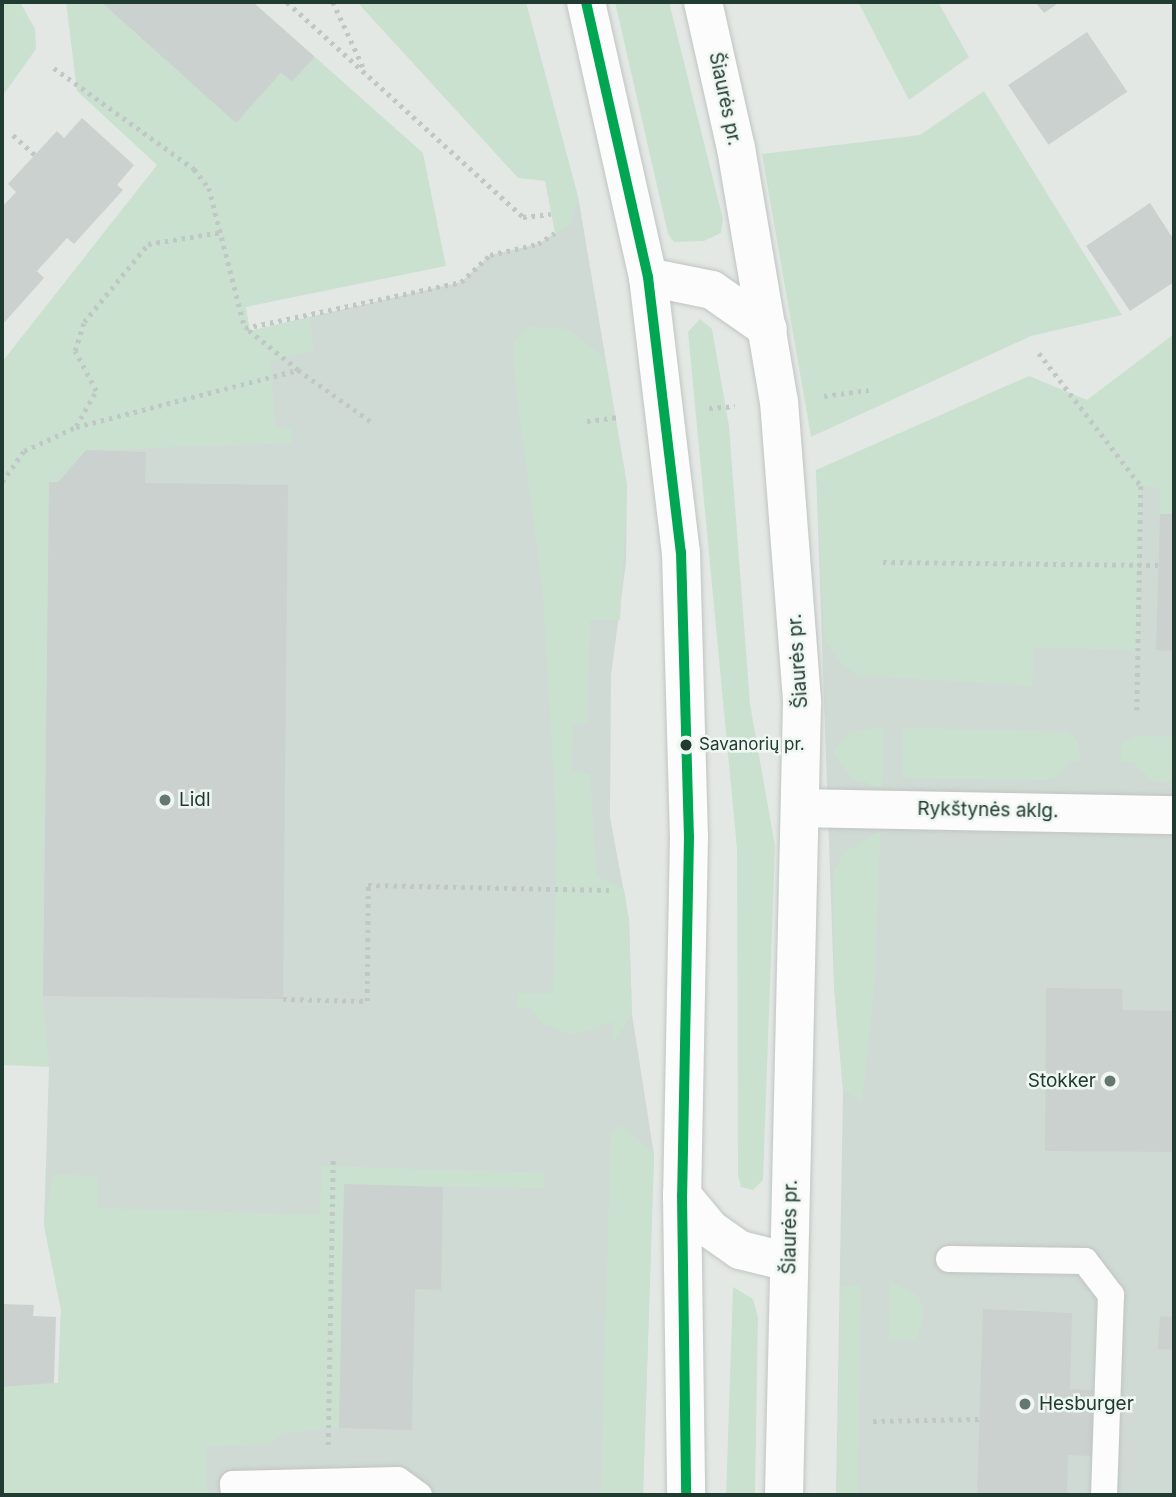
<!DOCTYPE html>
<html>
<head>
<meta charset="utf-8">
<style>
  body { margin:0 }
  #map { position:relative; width:1176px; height:1497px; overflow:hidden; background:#e3e8e5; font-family:Inter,sans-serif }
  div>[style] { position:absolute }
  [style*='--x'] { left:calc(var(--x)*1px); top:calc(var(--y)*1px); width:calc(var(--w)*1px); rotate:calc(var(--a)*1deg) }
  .built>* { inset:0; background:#d0dad5 }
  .green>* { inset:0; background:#cbe1d0; transform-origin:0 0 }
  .building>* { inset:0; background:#cbd1ce; transform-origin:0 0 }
  .path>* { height:4.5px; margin-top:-2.25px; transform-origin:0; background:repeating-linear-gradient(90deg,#c0c8c5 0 3.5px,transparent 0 8.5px) }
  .roads { filter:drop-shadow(0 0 2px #c0c5c2) drop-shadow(0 0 2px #c0c5c2) }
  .service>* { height:26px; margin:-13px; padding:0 13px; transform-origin:13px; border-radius:13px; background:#fbfcfb }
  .minor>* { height:38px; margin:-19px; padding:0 19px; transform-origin:19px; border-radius:19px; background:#fbfcfb }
  .secondary>* { height:38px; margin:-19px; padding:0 19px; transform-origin:19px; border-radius:19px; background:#fbfcfb }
  .bus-1>* { height:10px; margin:-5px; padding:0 5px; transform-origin:5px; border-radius:5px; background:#00a651 }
  .dots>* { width:19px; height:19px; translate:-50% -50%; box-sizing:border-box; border:4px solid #f0f7f3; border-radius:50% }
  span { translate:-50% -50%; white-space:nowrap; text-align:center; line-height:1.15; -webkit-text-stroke:5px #f0f7f3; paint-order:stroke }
  .bus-label { font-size:17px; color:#203b32 }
  .left { translate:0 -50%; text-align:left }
  .street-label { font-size:19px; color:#203b32 }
  .poi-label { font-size:19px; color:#203b32 }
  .right { translate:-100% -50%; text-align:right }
  .frame { position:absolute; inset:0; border:4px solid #203b32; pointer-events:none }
</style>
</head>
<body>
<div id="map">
  <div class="built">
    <div style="clip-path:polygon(578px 196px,627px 485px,626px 563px,611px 675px,610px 817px,629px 920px,632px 1014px,654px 1155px,643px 1495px,2px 1495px,58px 1384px,61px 1310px,44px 1225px,49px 1067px,9px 1033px,2px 482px,103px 365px,461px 282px,490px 255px,538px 244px,569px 224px)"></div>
    <div style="clip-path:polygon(1174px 403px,1174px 1495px,836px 1495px,843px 1090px,834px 987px,816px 470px)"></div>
  </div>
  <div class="green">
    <div style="clip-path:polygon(2px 2px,20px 2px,35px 29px,36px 49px,2px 97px)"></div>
    <div style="clip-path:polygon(66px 2px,101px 2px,236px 122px,281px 73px,292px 82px,315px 57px,423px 153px,446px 266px,246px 307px,250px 331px,309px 317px,314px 350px,270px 361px,275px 427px,292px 428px,292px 443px,86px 450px,43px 996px,49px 1067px,2px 1065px,2px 362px,157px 165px,77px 91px)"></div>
    <div style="clip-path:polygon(357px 2px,526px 2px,578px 196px,570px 224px,555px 233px,545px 181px,518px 178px)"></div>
    <div style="clip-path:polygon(615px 2px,669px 2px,723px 219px,721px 233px,704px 241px,674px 242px,668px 234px)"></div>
    <div style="clip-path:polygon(858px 2px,938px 2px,969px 57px,909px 100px)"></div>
    <div style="clip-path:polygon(984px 91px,1122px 315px,1031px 336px,811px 437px,762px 154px,920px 135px)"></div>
    <div style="clip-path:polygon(700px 319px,712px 329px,729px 426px,750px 704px,775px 846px,763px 1180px,753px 1190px,741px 1187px,738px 1175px,737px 849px,688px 332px)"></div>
    <div style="clip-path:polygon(528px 327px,567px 329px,605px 358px,627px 485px,620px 620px,590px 620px,587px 723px,573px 724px,572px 772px,590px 774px,596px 876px,624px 889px,629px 920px,632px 1014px,613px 1044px,613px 1021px,571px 1035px,544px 1024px,529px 1007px,517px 1008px,517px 993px,553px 993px,557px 834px,543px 592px,515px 379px,514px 343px)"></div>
    <div style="clip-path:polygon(1174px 334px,1174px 514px,1160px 514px,1160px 488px,1141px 486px,1139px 650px,1034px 647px,1032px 686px,858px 675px,841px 662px,825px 640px,816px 470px,1029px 376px,1087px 400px)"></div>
    <div style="clip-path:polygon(883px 727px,882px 789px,849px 776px,833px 752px,849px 733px)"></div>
    <div style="clip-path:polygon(903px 728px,1067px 732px,1077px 740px,1080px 762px,1069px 760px,1058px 776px,1045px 780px,902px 778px)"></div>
    <div style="clip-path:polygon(1137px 736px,1174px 737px,1174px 782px,1153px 781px,1133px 762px,1121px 762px,1121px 745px)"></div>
    <div style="clip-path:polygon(880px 831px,875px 976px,862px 1101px,843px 1090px,834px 987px,834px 873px,844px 853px)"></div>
    <div style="clip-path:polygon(622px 1126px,654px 1155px,643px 1495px,601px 1495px,611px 1131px)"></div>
    <div style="clip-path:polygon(322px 1166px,544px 1173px,544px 1188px,344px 1185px,339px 1428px,280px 1433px,271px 1444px,206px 1446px,207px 1495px,2px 1495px,4px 1382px,58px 1383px,61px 1309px,44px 1225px,53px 1175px,98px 1176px,98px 1208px,320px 1215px)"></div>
    <div style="clip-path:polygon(890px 1283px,918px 1295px,924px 1311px,917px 1340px,889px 1339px)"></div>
    <div style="left:861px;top:1286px;width:209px;height:20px;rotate:91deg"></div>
    <div style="clip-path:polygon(733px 1287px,753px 1299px,758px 1317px,755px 1495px,726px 1495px)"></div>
  </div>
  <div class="building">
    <div style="clip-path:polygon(101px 2px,253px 2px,315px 57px,292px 82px,281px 73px,236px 123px)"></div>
    <div style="clip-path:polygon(1035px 2px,1060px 2px,1044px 13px)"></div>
    <div style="left:1087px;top:32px;width:72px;height:95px;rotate:56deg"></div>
    <div style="clip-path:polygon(82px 118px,134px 165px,117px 185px,123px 190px,74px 244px,67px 238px,37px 271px,44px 278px,2px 325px,2px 207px,16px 192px,8px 184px,57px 131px,64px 138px)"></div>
    <div style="clip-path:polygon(1150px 203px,1174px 240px,1174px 282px,1130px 311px,1086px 246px)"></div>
    <div style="clip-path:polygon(86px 450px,146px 452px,145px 483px,288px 485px,283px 999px,43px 996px,49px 482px,58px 482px)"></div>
    <div style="clip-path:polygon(1160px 514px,1174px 514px,1174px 651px,1156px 650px)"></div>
    <div style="clip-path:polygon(1046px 988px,1122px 989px,1123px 1010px,1174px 1011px,1174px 1152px,1045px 1151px)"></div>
    <div style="clip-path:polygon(344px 1184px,443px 1187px,441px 1290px,415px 1289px,412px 1430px,339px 1428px)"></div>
    <div style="clip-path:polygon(2px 1304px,34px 1305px,33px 1316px,56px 1317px,54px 1383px,2px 1387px)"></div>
    <div style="clip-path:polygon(983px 1309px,1072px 1313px,1070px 1389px,1093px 1390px,1092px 1456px,1068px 1455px,1067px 1495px,977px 1495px)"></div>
    <div style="left:1160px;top:1316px;width:14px;height:33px;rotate:4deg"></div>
  </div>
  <div class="path">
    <div style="--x:287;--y:2;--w:319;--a:42.3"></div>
    <div style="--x:523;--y:217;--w:28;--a:-6"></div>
    <div style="--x:333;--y:2;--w:76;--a:65.1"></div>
    <div style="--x:54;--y:68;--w:173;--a:35.8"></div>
    <div style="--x:194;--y:169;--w:24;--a:52"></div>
    <div style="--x:209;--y:188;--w:145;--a:75.6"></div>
    <div style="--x:13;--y:135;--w:30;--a:42"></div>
    <div style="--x:1039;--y:353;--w:168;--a:52.5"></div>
    <div style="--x:1141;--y:486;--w:224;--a:91"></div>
    <div style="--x:298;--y:370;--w:92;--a:35.2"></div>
    <div style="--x:824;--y:396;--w:45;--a:-7.6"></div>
    <div style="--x:709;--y:408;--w:26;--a:-4"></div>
    <div style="--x:587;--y:421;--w:33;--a:-7"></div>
    <div style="--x:76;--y:426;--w:40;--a:-60.3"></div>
    <div style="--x:96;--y:391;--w:45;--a:-117.7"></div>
    <div style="--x:75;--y:351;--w:30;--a:-73"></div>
    <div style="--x:84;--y:322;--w:101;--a:-50.6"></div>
    <div style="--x:148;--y:244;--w:75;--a:-9.2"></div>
    <div style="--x:2;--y:482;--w:38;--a:-55"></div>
    <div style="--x:24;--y:451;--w:57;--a:-24.8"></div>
    <div style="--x:76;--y:427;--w:229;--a:-14.4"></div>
    <div style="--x:298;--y:370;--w:68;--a:-141.6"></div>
    <div style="--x:245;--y:328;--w:221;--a:-12"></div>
    <div style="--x:461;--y:282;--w:40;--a:-43"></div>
    <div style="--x:490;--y:255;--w:49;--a:-12.9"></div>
    <div style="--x:538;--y:244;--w:20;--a:-33"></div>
    <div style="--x:883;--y:562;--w:275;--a:0.6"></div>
    <div style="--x:283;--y:999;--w:84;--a:1.4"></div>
    <div style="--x:367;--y:1001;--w:116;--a:-89.5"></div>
    <div style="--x:368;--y:885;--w:241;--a:1.2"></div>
    <div style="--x:873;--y:1421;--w:106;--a:-1.1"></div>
    <div style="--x:328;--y:1445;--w:289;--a:-89"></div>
  </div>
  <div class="roads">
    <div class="service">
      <div style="--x:949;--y:1259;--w:136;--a:0.8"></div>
      <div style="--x:1085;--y:1261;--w:43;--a:52.6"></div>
      <div style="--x:1111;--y:1295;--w:200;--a:92"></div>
      <div style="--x:234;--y:1495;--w:11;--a:-95"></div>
      <div style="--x:233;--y:1484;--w:165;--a:-1.4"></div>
      <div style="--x:398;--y:1480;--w:26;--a:36"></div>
    </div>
    <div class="minor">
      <div style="--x:801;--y:808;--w:373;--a:1.1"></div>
    </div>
    <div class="secondary">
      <div style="--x:586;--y:2;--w:282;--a:77.3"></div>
      <div style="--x:648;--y:277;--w:277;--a:83.2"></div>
      <div style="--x:681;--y:552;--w:285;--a:88.4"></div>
      <div style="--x:689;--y:837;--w:358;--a:91.1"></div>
      <div style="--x:682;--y:1195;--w:300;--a:89.2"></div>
      <div style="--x:703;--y:2;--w:150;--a:77.3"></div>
      <div style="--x:736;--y:148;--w:257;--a:80.4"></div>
      <div style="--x:779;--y:401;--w:303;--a:85.6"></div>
      <div style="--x:802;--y:703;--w:792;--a:91.3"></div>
      <div style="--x:648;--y:277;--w:65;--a:11.5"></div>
      <div style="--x:712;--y:290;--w:68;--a:34.9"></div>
      <div style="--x:682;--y:1195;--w:44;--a:50.5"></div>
      <div style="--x:710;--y:1229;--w:37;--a:35"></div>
      <div style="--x:740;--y:1250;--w:50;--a:13.8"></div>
    </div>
  </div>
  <div class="bus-1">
    <div style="--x:586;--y:2;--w:282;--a:77.3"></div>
    <div style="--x:648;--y:277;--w:277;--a:83.2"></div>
    <div style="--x:681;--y:552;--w:285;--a:88.4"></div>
    <div style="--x:689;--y:837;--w:358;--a:91.1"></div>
    <div style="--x:682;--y:1195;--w:300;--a:89.2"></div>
  </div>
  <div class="dots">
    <div style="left:686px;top:745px;background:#203b32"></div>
    <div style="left:165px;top:800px;background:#647871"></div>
    <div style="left:1110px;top:1081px;background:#647871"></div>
    <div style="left:1025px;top:1404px;background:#647871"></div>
  </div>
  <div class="bus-label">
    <span class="left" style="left:699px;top:745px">Savanorių pr.</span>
  </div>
  <div class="street-label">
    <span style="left:725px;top:99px;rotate:78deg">Šiaurės pr.</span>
    <span style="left:798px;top:661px;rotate:-94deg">Šiaurės pr.</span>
    <span style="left:988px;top:810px;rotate:1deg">Rykštynės aklg.</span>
    <span style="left:790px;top:1227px;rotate:-89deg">Šiaurės pr.</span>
  </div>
  <div class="poi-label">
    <span class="left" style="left:179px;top:800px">Lidl</span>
    <span class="right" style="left:1096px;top:1081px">Stokker</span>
    <span class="left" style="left:1039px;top:1404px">Hesburger</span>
  </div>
  <div class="frame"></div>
</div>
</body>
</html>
